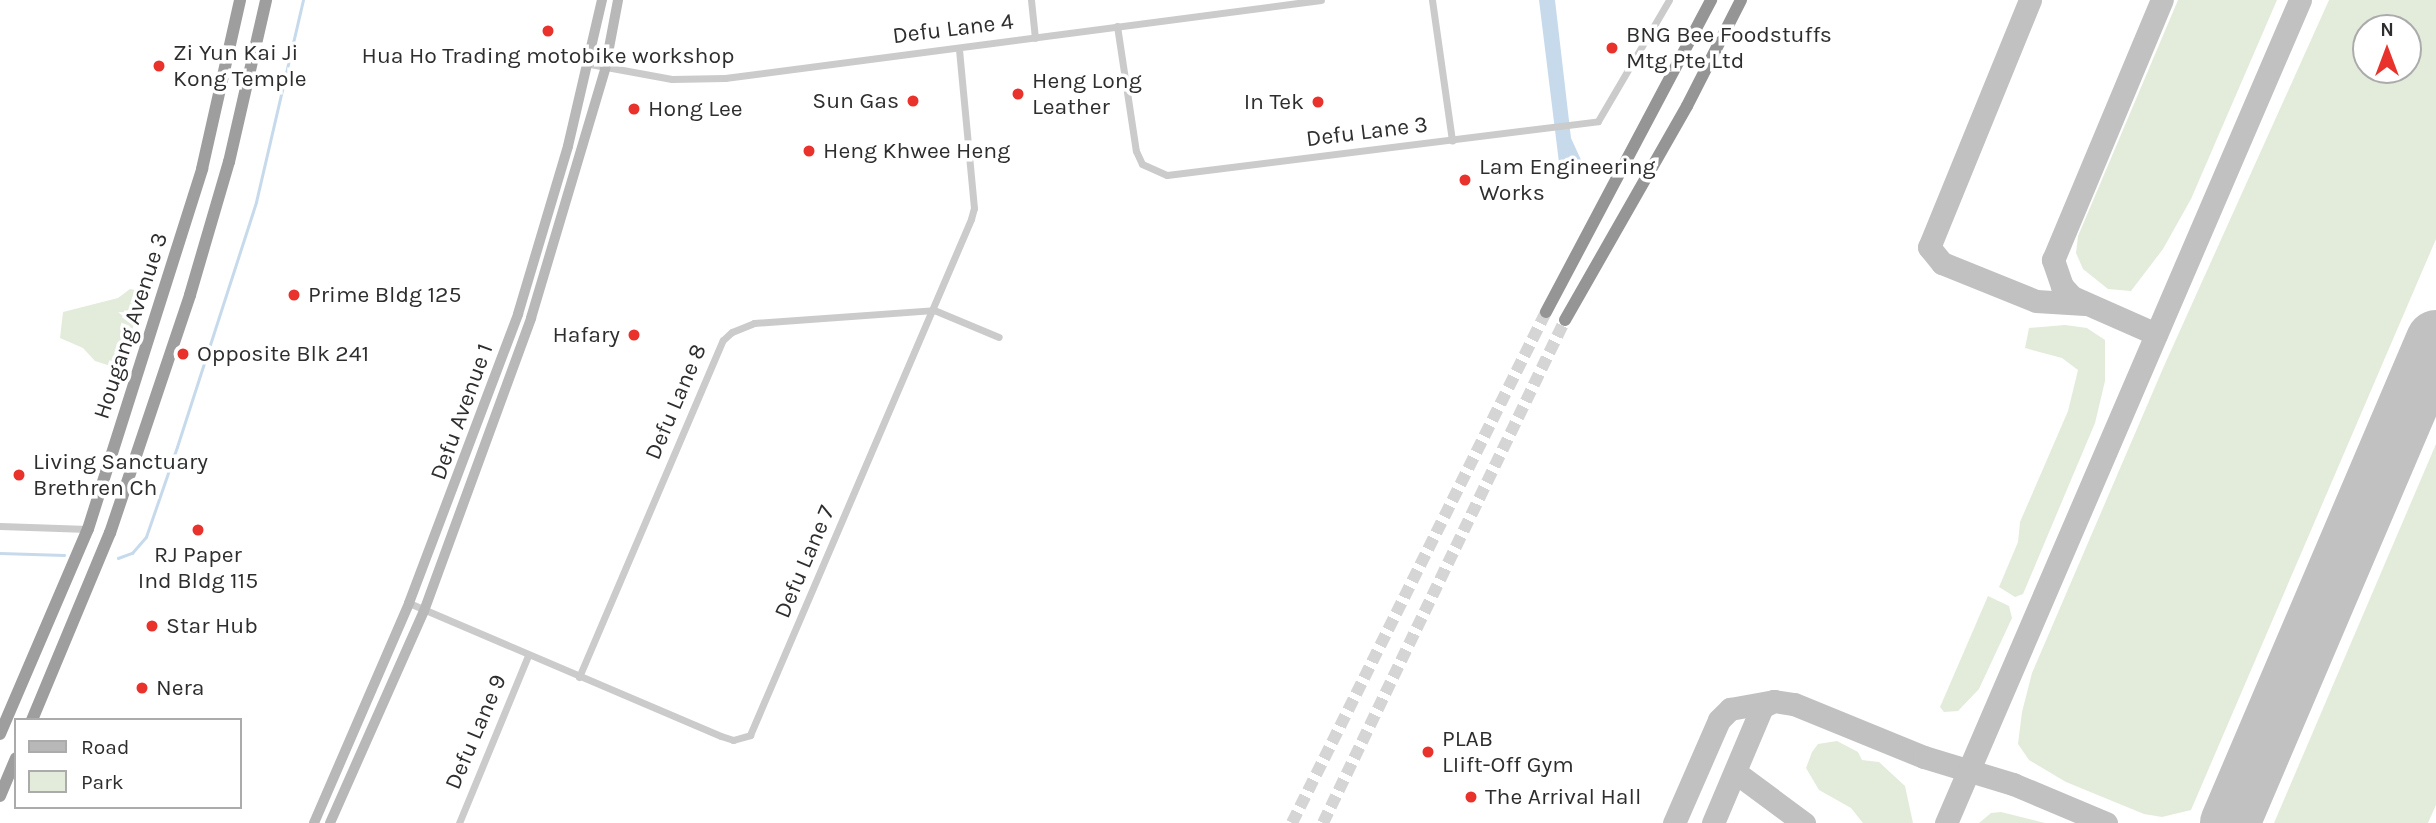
<!DOCTYPE html>
<html>
<head>
<meta charset="utf-8">
<style>
  body { margin:0 }
  #map { position:relative; width:2436px; height:823px; overflow:hidden; background:#fff; font-family:Karla,sans-serif }
  div>[style] { position:absolute }
  [style*='--x'] { left:calc(var(--x)*1px); top:calc(var(--y)*1px); width:calc(var(--w)*1px); rotate:calc(var(--a)*1deg) }
  .green>* { inset:0; background:#e3ecdb }
  .water>* { inset:0; background:#c7daec }
  .stream>* { height:2.5px; margin:-1.25px; padding:0 1.25px; transform-origin:1.25px; border-radius:1.25px; background:#c7daec }
  .taxiway>* { height:23px; margin:-11.5px; padding:0 11.5px; transform-origin:11.5px; border-radius:11.5px; background:#c1c1c1 }
  .runway>* { height:60px; margin:-30px; padding:0 30px; transform-origin:30px; border-radius:30px; background:#c1c1c1 }
  .motorway-tunnel>* { height:12px; margin-top:-6px; transform-origin:0; background:repeating-linear-gradient(90deg,#d5d5d5 0 12px,transparent 0 18px) }
  .minor>* { height:7px; margin:-3.5px; padding:0 3.5px; transform-origin:3.5px; border-radius:3.5px; background:#cbcbcb }
  .secondary>* { height:10px; margin:-5px; padding:0 5px; transform-origin:5px; border-radius:5px; background:#b8b8b8 }
  .trunk>* { height:12px; margin:-6px; padding:0 6px; transform-origin:6px; border-radius:6px; background:#9e9e9e }
  .motorway>* { height:12px; margin:-6px; padding:0 6px; transform-origin:6px; border-radius:6px; background:#959595 }
  .dots>* { width:19px; height:19px; translate:-50% -50%; box-sizing:border-box; border:4px solid #fff; border-radius:50% }
  span { translate:-50% -50%; white-space:nowrap; text-align:center; line-height:1.15; -webkit-text-stroke:7px #fff; paint-order:stroke }
  .street-label { font-size:23px; color:#2e2e2e }
  .poi-label { font-size:23px; color:#2e2e2e }
  .left { translate:0 -50%; text-align:left }
  .right { translate:-100% -50%; text-align:right }
  .legend { position:absolute; left:14px; top:718px; width:228px; height:91px; box-sizing:border-box; background:#fff; border:2px solid #ababab; margin:0; padding:9px 12px; list-style:none; font-size:21px; color:#2e2e2e }
  .legend li { display:flex; align-items:center; gap:14px; height:35px }
  .legend b { width:35px; border:2px solid #ababab }
  .north { position:absolute; left:2352px; top:14px; width:70px; height:70px; box-sizing:border-box; background:#fff; border:2px solid #ababab; border-radius:50%; rotate:0deg; font-size:19px; font-weight:700; line-height:28px; text-align:center; color:#2e2e2e }
  .north::after { content:''; display:block; margin:auto; width:24px; height:32px; background:#e9322c; clip-path:polygon(50% 0,100% 100%,50% 72%,0 100%) }
</style>
</head>
<body>
<div id="map">
  <div class="green">
    <div style="clip-path:polygon(2178px 0,2277px 0,2191px 199px,2163px 249px,2131px 291px,2108px 289px,2083px 269px,2076px 253px,2078px 236px)"></div>
    <div style="clip-path:polygon(evenodd,2329px 0,2436px 0,2436px 239px,2191px 810px,2162px 817px,2144px 814px,2066px 782px,2029px 760px,2018px 744px,2022px 712px,2032px 673px,2164px 366px,2329px 0,2366px 28px,2408px 28px,2408px 70px,2366px 70px,2366px 28px)"></div>
    <div style="clip-path:polygon(130px 289px,144px 292px,120px 369px,95px 361px,83px 348px,60px 338px,63px 312px,118px 298px)"></div>
    <div style="clip-path:polygon(2065px 325px,2087px 328px,2105px 340px,2105px 381px,2095px 423px,2023px 594px,2015px 597px,1999px 587px,2018px 542px,2020px 522px,2068px 411px,2078px 370px,2062px 358px,2025px 348px,2029px 328px)"></div>
    <div style="clip-path:polygon(2436px 444px,2436px 805px,2428px 823px,2274px 823px)"></div>
    <div style="clip-path:polygon(1988px 596px,2009px 606px,2012px 618px,1979px 689px,1958px 711px,1944px 712px,1940px 707px)"></div>
    <div style="clip-path:polygon(1837px 741px,1858px 752px,1862px 760px,1879px 762px,1905px 786px,1913px 823px,1863px 823px,1851px 808px,1819px 790px,1806px 768px,1812px 752px,1818px 744px)"></div>
    <div style="clip-path:polygon(2001px 812px,2045px 823px,1979px 823px,1991px 813px)"></div>
  </div>
  <div class="water">
    <div style="clip-path:polygon(1539px 0,1555px 0,1571px 138px,1582px 162px,1561px 179px)"></div>
  </div>
  <div class="stream">
    <div style="--x:0;--y:553;--w:64;--a:1.8"></div>
    <div style="--x:118;--y:558;--w:15;--a:-20"></div>
    <div style="--x:132;--y:553;--w:21;--a:-49"></div>
    <div style="--x:146;--y:537;--w:95;--a:-71"></div>
    <div style="--x:177;--y:447;--w:257;--a:-72.1"></div>
    <div style="--x:256;--y:202;--w:207;--a:-76.9"></div>
  </div>
  <div class="taxiway">
    <div style="--x:2030;--y:0;--w:267;--a:112.2"></div>
    <div style="--x:1929;--y:247;--w:21;--a:51"></div>
    <div style="--x:1942;--y:263;--w:101;--a:22"></div>
    <div style="--x:2036;--y:301;--w:49;--a:3.5"></div>
    <div style="--x:2156;--y:334;--w:92;--a:-156.2"></div>
    <div style="--x:2072;--y:297;--w:15;--a:-132"></div>
    <div style="--x:2062;--y:286;--w:28;--a:-109"></div>
    <div style="--x:2053;--y:260;--w:282;--a:-67.3"></div>
    <div style="--x:1735;--y:772;--w:86;--a:36.5"></div>
    <div style="--x:1674;--y:823;--w:112;--a:-66.4"></div>
    <div style="--x:1719;--y:720;--w:16;--a:-45"></div>
    <div style="--x:1730;--y:709;--w:45;--a:-10.3"></div>
    <div style="--x:1713;--y:823;--w:126;--a:-67.1"></div>
    <div style="--x:1762;--y:707;--w:13;--a:-27"></div>
    <div style="--x:1774;--y:701;--w:20;--a:9"></div>
    <div style="--x:1794;--y:704;--w:140;--a:22.2"></div>
    <div style="--x:1924;--y:757;--w:93;--a:16.9"></div>
    <div style="--x:2013;--y:784;--w:101;--a:22.8"></div>
    <div style="--x:1946;--y:823;--w:896;--a:-66.73"></div>
  </div>
  <div class="runway">
    <div style="--x:2230;--y:823;--w:525;--a:-66.9"></div>
  </div>
  <div class="motorway-tunnel">
    <div style="--x:1292;--y:823;--w:571;--a:-63.57"></div>
    <div style="--x:1323;--y:823;--w:558;--a:-64.31"></div>
  </div>
  <div class="minor">
    <div style="--x:1031;--y:0;--w:38;--a:84"></div>
    <div style="--x:1432;--y:0;--w:142;--a:81.9"></div>
    <div style="--x:1117;--y:26;--w:126;--a:81.4"></div>
    <div style="--x:1136;--y:151;--w:14;--a:65"></div>
    <div style="--x:1142;--y:164;--w:27;--a:24"></div>
    <div style="--x:1167;--y:175;--w:434;--a:-7.1"></div>
    <div style="--x:1598;--y:121;--w:140;--a:-59.6"></div>
    <div style="--x:590;--y:64;--w:83;--a:10.4"></div>
    <div style="--x:672;--y:79;--w:53;--a:-1.1"></div>
    <div style="--x:725;--y:78;--w:601;--a:-7.46"></div>
    <div style="--x:0;--y:526;--w:88;--a:2"></div>
    <div style="--x:409;--y:603;--w:339;--a:23.1"></div>
    <div style="--x:721;--y:736;--w:13;--a:18"></div>
    <div style="--x:733;--y:740;--w:18;--a:-16"></div>
    <div style="--x:750;--y:735;--w:561;--a:-66.81"></div>
    <div style="--x:971;--y:219;--w:11;--a:-75"></div>
    <div style="--x:974;--y:208;--w:160;--a:-95.4"></div>
    <div style="--x:579;--y:677;--w:366;--a:-66.9"></div>
    <div style="--x:723;--y:340;--w:12;--a:-42"></div>
    <div style="--x:732;--y:332;--w:24;--a:-22"></div>
    <div style="--x:754;--y:323;--w:180;--a:-4.1"></div>
    <div style="--x:934;--y:310;--w:70;--a:22.6"></div>
    <div style="--x:459;--y:823;--w:181;--a:-67.6"></div>
  </div>
  <div class="secondary">
    <div style="--x:314;--y:823;--w:240;--a:-66.6"></div>
    <div style="--x:409;--y:603;--w:309;--a:-69.3"></div>
    <div style="--x:518;--y:314;--w:175;--a:-73.4"></div>
    <div style="--x:568;--y:146;--w:150;--a:-76.9"></div>
    <div style="--x:330;--y:823;--w:232;--a:-66.1"></div>
    <div style="--x:424;--y:611;--w:312;--a:-69.9"></div>
    <div style="--x:531;--y:318;--w:260;--a:-73.4"></div>
    <div style="--x:605;--y:69;--w:70;--a:-79.3"></div>
  </div>
  <div class="trunk">
    <div style="--x:32;--y:720;--w:203;--a:-67.4"></div>
    <div style="--x:110;--y:533;--w:251;--a:-71.4"></div>
    <div style="--x:190;--y:295;--w:139;--a:-73.7"></div>
    <div style="--x:229;--y:162;--w:166;--a:-77.1"></div>
    <div style="--x:0;--y:734;--w:223;--a:-66.8"></div>
    <div style="--x:88;--y:529;--w:378;--a:-72.4"></div>
    <div style="--x:202;--y:169;--w:173;--a:-77.3"></div>
    <div style="--x:0;--y:796;--w:41;--a:-67.2"></div>
  </div>
  <div class="motorway">
    <div style="--x:1546;--y:312;--w:353;--a:-62.1"></div>
    <div style="--x:1565;--y:320;--w:246;--a:-60.3"></div>
    <div style="--x:1687;--y:106;--w:119;--a:-63"></div>
  </div>
  <div class="dots">
    <div style="left:548px;top:31px;background:#e9322c"></div>
    <div style="left:1612px;top:48px;background:#e9322c"></div>
    <div style="left:159px;top:66px;background:#e9322c"></div>
    <div style="left:1018px;top:94px;background:#e9322c"></div>
    <div style="left:913px;top:101px;background:#e9322c"></div>
    <div style="left:1318px;top:102px;background:#e9322c"></div>
    <div style="left:634px;top:109px;background:#e9322c"></div>
    <div style="left:809px;top:151px;background:#e9322c"></div>
    <div style="left:1465px;top:180px;background:#e9322c"></div>
    <div style="left:294px;top:295px;background:#e9322c"></div>
    <div style="left:634px;top:335px;background:#e9322c"></div>
    <div style="left:183px;top:354px;background:#e9322c"></div>
    <div style="left:19px;top:475px;background:#e9322c"></div>
    <div style="left:198px;top:530px;background:#e9322c"></div>
    <div style="left:152px;top:626px;background:#e9322c"></div>
    <div style="left:142px;top:688px;background:#e9322c"></div>
    <div style="left:1428px;top:752px;background:#e9322c"></div>
    <div style="left:1471px;top:797px;background:#e9322c"></div>
  </div>
  <div class="street-label">
    <span style="left:953px;top:29px;rotate:-7deg">Defu Lane 4</span>
    <span style="left:1367px;top:132px;rotate:-7deg">Defu Lane 3</span>
    <span style="left:131px;top:326px;rotate:-72deg">Hougang Avenue 3</span>
    <span style="left:676px;top:402px;rotate:-67deg">Defu Lane 8</span>
    <span style="left:462px;top:412px;rotate:-70deg">Defu Avenue 1</span>
    <span style="left:805px;top:562px;rotate:-67deg">Defu Lane 7</span>
    <span style="left:476px;top:732px;rotate:-67deg">Defu Lane 9</span>
  </div>
  <div class="poi-label">
    <span class="left" style="left:1626px;top:48px">BNG Bee Foodstuffs<br>Mtg Pte Ltd</span>
    <span class="left" style="left:173px;top:66px">Zi Yun Kai Ji<br>Kong Temple</span>
    <span style="left:548px;top:56px">Hua Ho Trading motobike workshop</span>
    <span class="left" style="left:1032px;top:94px">Heng Long<br>Leather</span>
    <span class="right" style="left:899px;top:101px">Sun Gas</span>
    <span class="right" style="left:1304px;top:102px">In Tek</span>
    <span class="left" style="left:648px;top:109px">Hong Lee</span>
    <span class="left" style="left:823px;top:151px">Heng Khwee Heng</span>
    <span class="left" style="left:1479px;top:180px">Lam Engineering<br>Works</span>
    <span class="left" style="left:308px;top:295px">Prime Bldg 125</span>
    <span class="right" style="left:620px;top:335px">Hafary</span>
    <span class="left" style="left:197px;top:354px">Opposite Blk 241</span>
    <span class="left" style="left:33px;top:475px">Living Sanctuary<br>Brethren Ch</span>
    <span style="left:198px;top:568px">RJ Paper<br>Ind Bldg 115</span>
    <span class="left" style="left:166px;top:626px">Star Hub</span>
    <span class="left" style="left:156px;top:688px">Nera</span>
    <span class="left" style="left:1442px;top:752px">PLAB<br>LIift-Off Gym</span>
    <span class="left" style="left:1485px;top:797px">The Arrival Hall</span>
  </div>
  <ul class="legend">
  <li><b style="height:9px;background:#b8b8b8"></b>Road</li>
  <li><b style="height:19px;background:#e3ecdb"></b>Park</li>
  </ul>
  <div class="north">N</div>
</div>
</body>
</html>
